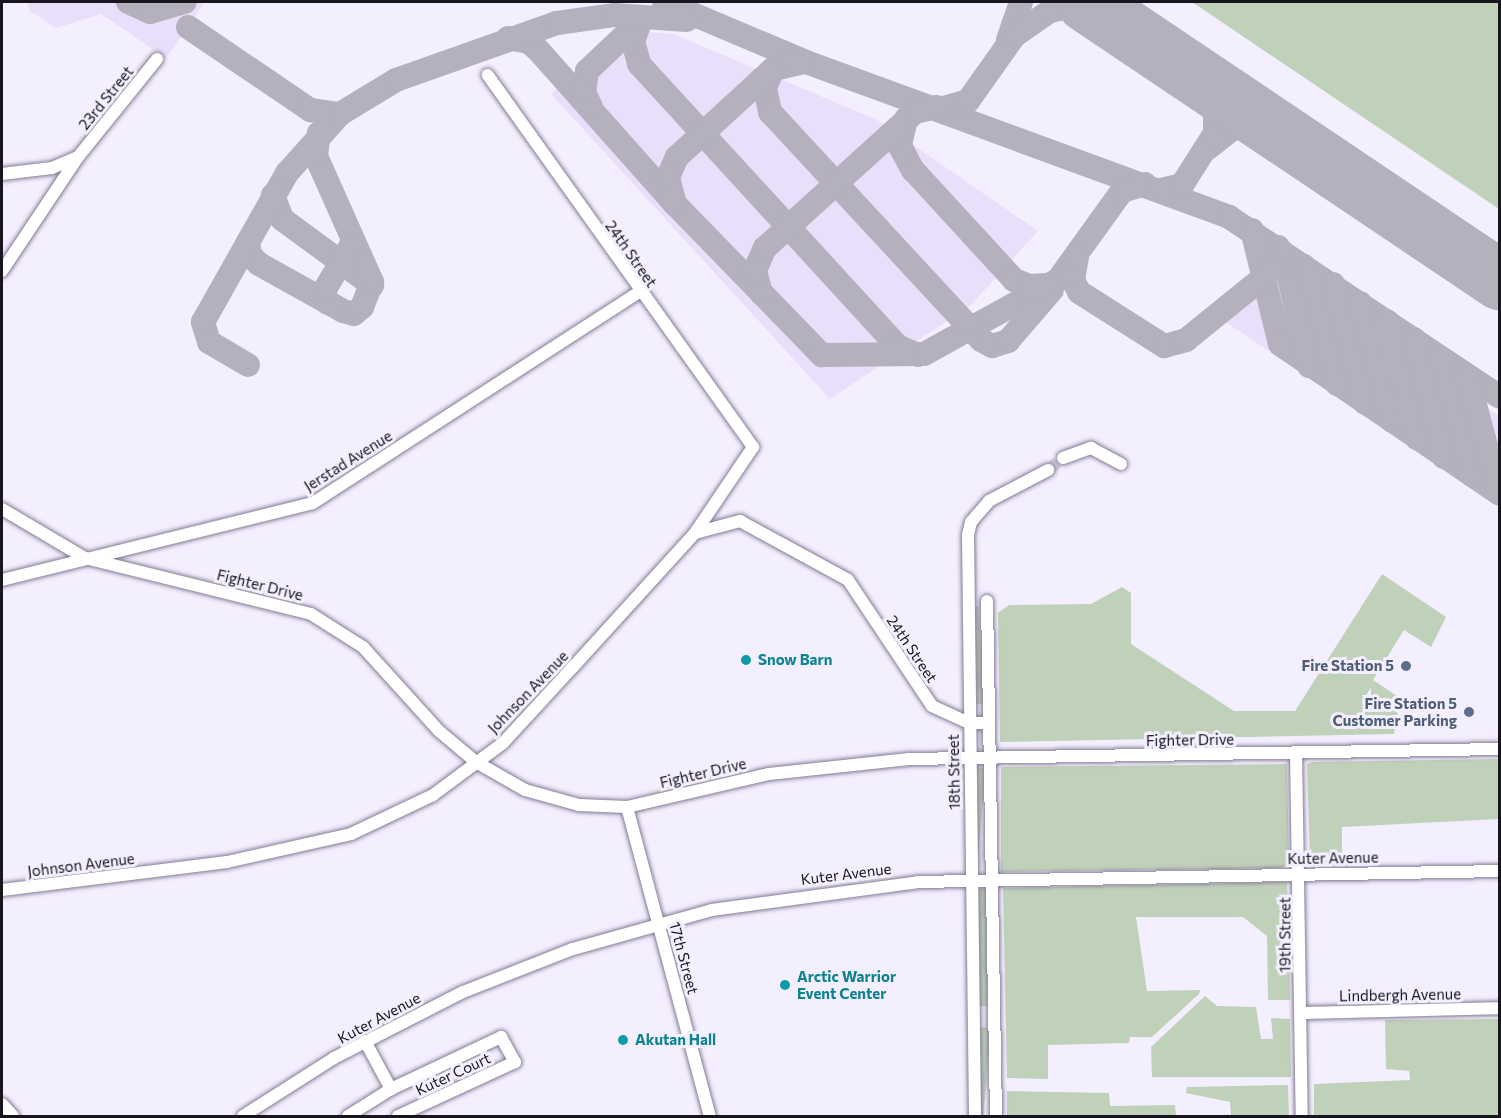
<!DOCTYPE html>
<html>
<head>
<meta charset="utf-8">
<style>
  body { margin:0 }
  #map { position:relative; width:1501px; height:1118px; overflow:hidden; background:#f4efff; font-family:Commissioner,sans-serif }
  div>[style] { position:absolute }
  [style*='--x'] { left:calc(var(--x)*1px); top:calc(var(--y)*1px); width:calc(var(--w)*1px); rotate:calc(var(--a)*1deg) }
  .built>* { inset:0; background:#e8e0fb }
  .green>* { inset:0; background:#c0d1ba; transform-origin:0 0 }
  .taxiway>* { height:24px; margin:-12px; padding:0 12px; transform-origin:12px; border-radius:12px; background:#b4b0be }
  .runway>* { height:60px; margin:-30px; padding:0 30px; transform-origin:30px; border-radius:30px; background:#b4b0be }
  .minor-tunnel>* { height:12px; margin-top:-6px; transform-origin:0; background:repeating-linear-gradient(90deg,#d3cedd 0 12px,transparent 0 18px) }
  .roads { filter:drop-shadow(0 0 2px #837c94) drop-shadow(0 0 2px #837c94) }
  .minor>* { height:12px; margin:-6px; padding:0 6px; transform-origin:6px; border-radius:6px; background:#fff }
  .dots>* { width:16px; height:16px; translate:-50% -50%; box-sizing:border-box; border:3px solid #f4efff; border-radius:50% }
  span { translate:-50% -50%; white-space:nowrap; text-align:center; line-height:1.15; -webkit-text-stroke:6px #f4efff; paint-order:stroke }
  .street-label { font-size:15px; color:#18151f }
  .culture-label { font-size:15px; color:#0d838f; font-weight:700 }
  .left { translate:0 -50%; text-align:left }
  .service-label { font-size:15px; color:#4e5e75; font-weight:700 }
  .right { translate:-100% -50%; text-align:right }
  .frame { position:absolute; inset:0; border:3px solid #18151f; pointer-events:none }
</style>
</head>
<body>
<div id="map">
  <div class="built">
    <div style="clip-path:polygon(27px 2px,205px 2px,166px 58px,101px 14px,56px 28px,30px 11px)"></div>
    <div style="clip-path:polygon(622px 30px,674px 34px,877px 120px,1038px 231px,971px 305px,830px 399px,551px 94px)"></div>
    <div style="clip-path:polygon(1269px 260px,1499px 416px,1499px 489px,1491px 501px,1227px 323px)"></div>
  </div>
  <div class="green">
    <div style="clip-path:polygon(1192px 2px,1499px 2px,1499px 209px)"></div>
    <div style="clip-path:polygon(1382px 574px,1446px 617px,1431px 647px,1404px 630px,1373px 680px,1400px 698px,1394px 734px,1000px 742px,998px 613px,1009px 605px,1091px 604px,1122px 587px,1131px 593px,1131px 644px,1234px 711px,1295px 711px)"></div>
    <div style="clip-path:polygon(978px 606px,986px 704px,973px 704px,974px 607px)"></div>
    <div style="clip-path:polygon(1499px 759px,1499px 819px,1342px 827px,1342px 862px,1310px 861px,1307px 764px,1312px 762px)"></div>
    <div style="clip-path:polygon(1287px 764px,1289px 863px,1282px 868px,1001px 872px,1001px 767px)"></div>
    <div style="left:975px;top:767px;width:11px;height:100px;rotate:5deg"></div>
    <div style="clip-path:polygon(1287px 882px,1290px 1000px,1268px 1000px,1267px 936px,1243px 917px,1136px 917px,1147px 991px,1200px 990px,1199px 994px,1152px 1037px,1130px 1037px,1129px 1043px,1048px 1045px,1048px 1079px,1007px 1078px,1003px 888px)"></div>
    <div style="left:978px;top:889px;width:11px;height:117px"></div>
    <div style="clip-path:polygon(1205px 996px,1217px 1006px,1256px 1007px,1261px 1039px,1273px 1039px,1271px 1018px,1290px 1019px,1291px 1077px,1152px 1077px,1151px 1047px)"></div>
    <div style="clip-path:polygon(1499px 1019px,1499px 1116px,1314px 1116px,1314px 1084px,1410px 1080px,1409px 1071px,1386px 1069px,1385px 1020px)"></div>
    <div style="left:980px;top:1027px;width:11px;height:89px;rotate:5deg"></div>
    <div style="clip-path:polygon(1288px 1085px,1289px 1116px,1231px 1116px,1230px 1102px,1186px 1093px,1187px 1087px)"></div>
    <div style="clip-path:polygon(1007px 1091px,1109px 1093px,1110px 1106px,1175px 1105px,1176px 1116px,1007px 1116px)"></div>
  </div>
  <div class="taxiway">
    <div style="--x:128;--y:2;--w:24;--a:24"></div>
    <div style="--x:150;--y:12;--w:36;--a:-16"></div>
    <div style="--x:664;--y:2;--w:154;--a:22.9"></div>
    <div style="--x:806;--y:62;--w:451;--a:20.1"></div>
    <div style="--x:1229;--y:217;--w:325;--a:33.6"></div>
    <div style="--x:641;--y:20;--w:22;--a:111"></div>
    <div style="--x:633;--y:41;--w:24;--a:75"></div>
    <div style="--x:639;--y:64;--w:382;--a:47.5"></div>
    <div style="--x:897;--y:346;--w:23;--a:23"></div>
    <div style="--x:188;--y:27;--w:148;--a:34.2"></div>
    <div style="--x:310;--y:110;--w:30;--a:8"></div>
    <div style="--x:508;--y:38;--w:21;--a:11"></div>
    <div style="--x:529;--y:42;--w:13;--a:42"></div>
    <div style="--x:539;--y:51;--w:205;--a:48.4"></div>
    <div style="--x:675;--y:204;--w:211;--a:45.8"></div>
    <div style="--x:822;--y:355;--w:102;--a:-0.6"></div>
    <div style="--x:924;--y:354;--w:153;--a:-28.9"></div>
    <div style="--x:1058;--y:280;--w:110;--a:-54.3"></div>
    <div style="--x:1122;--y:191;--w:24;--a:-17"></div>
    <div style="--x:1008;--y:40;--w:40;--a:-71.1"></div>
    <div style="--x:804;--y:62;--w:32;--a:167"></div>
    <div style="--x:773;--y:69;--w:21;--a:113"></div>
    <div style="--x:765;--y:88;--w:25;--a:78"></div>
    <div style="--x:770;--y:112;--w:311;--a:47.2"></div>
    <div style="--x:981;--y:340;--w:13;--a:29"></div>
    <div style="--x:992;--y:346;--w:17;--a:-17"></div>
    <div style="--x:1008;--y:341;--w:67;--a:-49.2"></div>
    <div style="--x:591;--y:107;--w:17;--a:-115"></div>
    <div style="--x:584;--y:92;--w:21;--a:-82"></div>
    <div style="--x:587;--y:71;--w:74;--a:-43.4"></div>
    <div style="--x:940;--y:109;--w:29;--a:-16"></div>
    <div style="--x:968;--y:101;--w:80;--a:-54.7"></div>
    <div style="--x:1014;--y:36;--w:44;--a:-34.8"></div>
    <div style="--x:1050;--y:11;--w:29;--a:-12"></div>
    <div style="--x:1078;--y:5;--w:24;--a:15"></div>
    <div style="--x:906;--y:119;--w:28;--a:103"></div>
    <div style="--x:900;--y:146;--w:27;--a:62"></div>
    <div style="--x:913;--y:170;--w:149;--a:47.4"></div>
    <div style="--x:1014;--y:280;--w:16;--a:22"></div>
    <div style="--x:1029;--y:286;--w:22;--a:-3"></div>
    <div style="--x:1208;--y:148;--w:36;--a:-38"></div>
    <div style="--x:1236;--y:126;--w:37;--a:2"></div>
    <div style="--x:1161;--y:190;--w:22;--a:-13"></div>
    <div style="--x:1182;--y:185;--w:62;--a:-57.6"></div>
    <div style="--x:1215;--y:133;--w:27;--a:-90"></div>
    <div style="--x:1215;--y:106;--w:42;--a:-125.2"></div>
    <div style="--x:273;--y:195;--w:26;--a:69"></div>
    <div style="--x:282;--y:219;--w:112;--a:36.3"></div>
    <div style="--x:675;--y:204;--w:28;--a:-105"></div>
    <div style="--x:668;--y:177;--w:22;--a:-66"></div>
    <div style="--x:677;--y:157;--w:127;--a:-42.5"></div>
    <div style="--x:1252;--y:230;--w:117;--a:76.2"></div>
    <div style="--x:1280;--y:344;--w:266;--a:34.3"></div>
    <div style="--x:248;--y:242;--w:13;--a:81"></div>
    <div style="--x:250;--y:255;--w:13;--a:45"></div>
    <div style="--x:259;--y:264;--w:96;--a:29.2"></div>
    <div style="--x:343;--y:311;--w:11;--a:15"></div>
    <div style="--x:354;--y:314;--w:11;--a:-41"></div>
    <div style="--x:362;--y:307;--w:27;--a:-68"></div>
    <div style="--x:372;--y:282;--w:138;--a:-114"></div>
    <div style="--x:316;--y:156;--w:23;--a:-83"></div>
    <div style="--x:1278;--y:247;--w:10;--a:53"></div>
    <div style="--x:1284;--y:255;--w:114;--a:77.3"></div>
    <div style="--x:1077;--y:257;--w:23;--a:100"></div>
    <div style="--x:1073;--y:280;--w:13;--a:63"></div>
    <div style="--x:1079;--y:292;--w:101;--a:32.4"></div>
    <div style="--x:1164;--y:346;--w:23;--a:-15"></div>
    <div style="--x:1186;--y:340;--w:114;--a:-39"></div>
    <div style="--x:1304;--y:266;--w:11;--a:49"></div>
    <div style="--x:1311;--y:274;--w:113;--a:76.7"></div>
    <div style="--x:1333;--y:284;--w:123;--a:74.9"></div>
    <div style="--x:761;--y:293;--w:24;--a:-105"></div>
    <div style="--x:755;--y:270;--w:24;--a:-66"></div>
    <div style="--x:765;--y:248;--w:202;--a:-42.2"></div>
    <div style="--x:915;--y:112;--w:22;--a:-13"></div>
    <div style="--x:328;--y:303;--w:13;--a:-108"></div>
    <div style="--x:324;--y:291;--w:51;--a:-59.4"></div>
    <div style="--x:1360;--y:303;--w:122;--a:74.8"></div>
    <div style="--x:1387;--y:321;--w:121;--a:75.6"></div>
    <div style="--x:1414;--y:339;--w:122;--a:75.7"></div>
    <div style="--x:1442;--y:359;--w:120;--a:75.5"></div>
    <div style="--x:248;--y:365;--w:45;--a:-149.5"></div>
    <div style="--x:209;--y:342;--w:21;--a:-107"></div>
    <div style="--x:203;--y:322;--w:171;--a:-60.6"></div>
    <div style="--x:287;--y:173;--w:79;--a:-48.1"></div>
    <div style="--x:340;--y:114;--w:66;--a:-31.3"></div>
    <div style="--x:396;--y:80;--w:171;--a:-19.5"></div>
    <div style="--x:557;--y:23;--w:59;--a:-7.9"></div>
    <div style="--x:615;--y:15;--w:72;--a:4"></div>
    <div style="--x:1467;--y:376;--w:121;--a:74.7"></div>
  </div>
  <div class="runway">
    <div style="--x:1086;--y:2;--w:499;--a:33.9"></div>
  </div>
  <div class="minor-tunnel">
    <div style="--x:1048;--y:470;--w:19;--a:-39"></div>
  </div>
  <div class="roads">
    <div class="minor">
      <div style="--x:2;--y:174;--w:50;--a:-6.8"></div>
      <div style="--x:52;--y:168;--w:28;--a:-23"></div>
      <div style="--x:2;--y:271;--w:137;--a:-56.3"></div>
      <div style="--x:78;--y:157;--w:126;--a:-51.1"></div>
      <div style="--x:1063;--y:458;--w:30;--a:-20"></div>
      <div style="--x:1091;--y:448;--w:34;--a:28"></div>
      <div style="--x:2;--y:509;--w:96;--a:30.6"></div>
      <div style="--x:85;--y:558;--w:233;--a:13.9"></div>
      <div style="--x:311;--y:614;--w:62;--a:32.4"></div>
      <div style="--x:363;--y:647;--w:113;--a:47.9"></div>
      <div style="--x:439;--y:731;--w:48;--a:40"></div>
      <div style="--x:476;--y:762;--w:56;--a:29.7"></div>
      <div style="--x:525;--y:790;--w:56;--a:15.5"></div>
      <div style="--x:579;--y:805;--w:48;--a:2.4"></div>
      <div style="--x:627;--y:807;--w:146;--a:-13.1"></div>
      <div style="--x:769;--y:774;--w:141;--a:-6.1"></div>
      <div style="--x:909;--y:759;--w:591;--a:-0.97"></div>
      <div style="--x:695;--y:533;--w:47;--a:-14.9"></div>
      <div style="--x:740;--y:521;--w:123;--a:28.6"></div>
      <div style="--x:848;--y:580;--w:151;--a:56.3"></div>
      <div style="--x:932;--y:706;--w:41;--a:24.7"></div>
      <div style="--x:969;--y:723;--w:20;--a:0"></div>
      <div style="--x:2;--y:580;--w:320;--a:-13.9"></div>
      <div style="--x:313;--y:503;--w:388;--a:-32.9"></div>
      <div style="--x:987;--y:601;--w:515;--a:89"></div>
      <div style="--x:1296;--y:753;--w:363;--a:89.1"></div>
      <div style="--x:627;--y:807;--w:320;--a:75"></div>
      <div style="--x:2;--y:890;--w:227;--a:-7.1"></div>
      <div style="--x:227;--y:862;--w:127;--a:-12.7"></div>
      <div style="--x:351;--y:834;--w:91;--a:-25.4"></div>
      <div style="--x:433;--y:795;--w:87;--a:-36.6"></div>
      <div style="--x:503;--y:743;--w:103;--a:-47.4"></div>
      <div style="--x:573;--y:667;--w:181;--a:-47.7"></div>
      <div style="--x:695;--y:533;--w:104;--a:-56"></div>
      <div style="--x:753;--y:447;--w:457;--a:-125.5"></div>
      <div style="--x:1300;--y:1013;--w:200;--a:-1.4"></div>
      <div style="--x:365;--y:1041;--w:55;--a:61.6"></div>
      <div style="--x:2;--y:1104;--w:16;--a:47"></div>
      <div style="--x:243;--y:1116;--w:108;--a:-32.5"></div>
      <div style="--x:334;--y:1058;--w:145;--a:-27.1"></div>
      <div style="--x:463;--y:992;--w:118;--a:-21.4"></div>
      <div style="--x:573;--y:949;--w:144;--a:-15.7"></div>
      <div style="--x:712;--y:910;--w:208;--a:-7.7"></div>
      <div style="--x:918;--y:882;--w:582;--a:-1.08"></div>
      <div style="--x:348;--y:1116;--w:51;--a:-32.1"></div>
      <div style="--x:391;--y:1089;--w:122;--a:-25.3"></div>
      <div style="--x:501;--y:1037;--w:29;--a:61"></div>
      <div style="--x:515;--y:1062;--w:129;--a:155.2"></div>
      <div style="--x:975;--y:1116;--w:581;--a:-90.69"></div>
      <div style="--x:968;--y:535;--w:13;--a:-77"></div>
      <div style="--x:971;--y:522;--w:28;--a:-49"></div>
      <div style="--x:989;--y:501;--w:67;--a:-27.7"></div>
    </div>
  </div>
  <div class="dots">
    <div style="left:746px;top:660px;background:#0f9aa8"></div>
    <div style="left:1406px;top:666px;background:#5c6f8a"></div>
    <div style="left:1469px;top:712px;background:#5c6f8a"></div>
    <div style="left:785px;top:985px;background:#0f9aa8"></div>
    <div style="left:623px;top:1040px;background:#0f9aa8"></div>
  </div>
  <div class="street-label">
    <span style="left:106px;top:98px;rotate:-51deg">23rd Street</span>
    <span style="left:631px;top:254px;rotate:55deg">24th Street</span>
    <span style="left:348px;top:461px;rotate:-32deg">Jerstad Avenue</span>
    <span style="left:260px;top:585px;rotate:14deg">Fighter Drive</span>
    <span style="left:912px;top:649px;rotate:56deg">24th Street</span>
    <span style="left:528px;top:692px;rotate:-46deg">Johnson Avenue</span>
    <span style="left:1190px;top:740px;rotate:-1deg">Fighter Drive</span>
    <span style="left:954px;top:772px;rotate:-91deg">18th Street</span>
    <span style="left:703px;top:773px;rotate:-13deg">Fighter Drive</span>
    <span style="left:1333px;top:858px;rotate:-1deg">Kuter Avenue</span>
    <span style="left:81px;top:865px;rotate:-7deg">Johnson Avenue</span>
    <span style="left:846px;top:874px;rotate:-7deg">Kuter Avenue</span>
    <span style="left:1285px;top:935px;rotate:-90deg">19th Street</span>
    <span style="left:684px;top:958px;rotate:75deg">17th Street</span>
    <span style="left:1400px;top:995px;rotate:-1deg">Lindbergh Avenue</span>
    <span style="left:379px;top:1018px;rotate:-28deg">Kuter Avenue</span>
    <span style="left:453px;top:1074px;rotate:-25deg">Kuter Court</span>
  </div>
  <div class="culture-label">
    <span class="left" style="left:758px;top:660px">Snow Barn</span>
    <span class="left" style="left:797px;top:985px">Arctic Warrior<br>Event Center</span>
    <span class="left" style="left:635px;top:1040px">Akutan Hall</span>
  </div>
  <div class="service-label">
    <span class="right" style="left:1394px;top:666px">Fire Station 5</span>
    <span class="right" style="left:1457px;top:712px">Fire Station 5<br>Customer Parking</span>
  </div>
  <div class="frame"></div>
</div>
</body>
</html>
